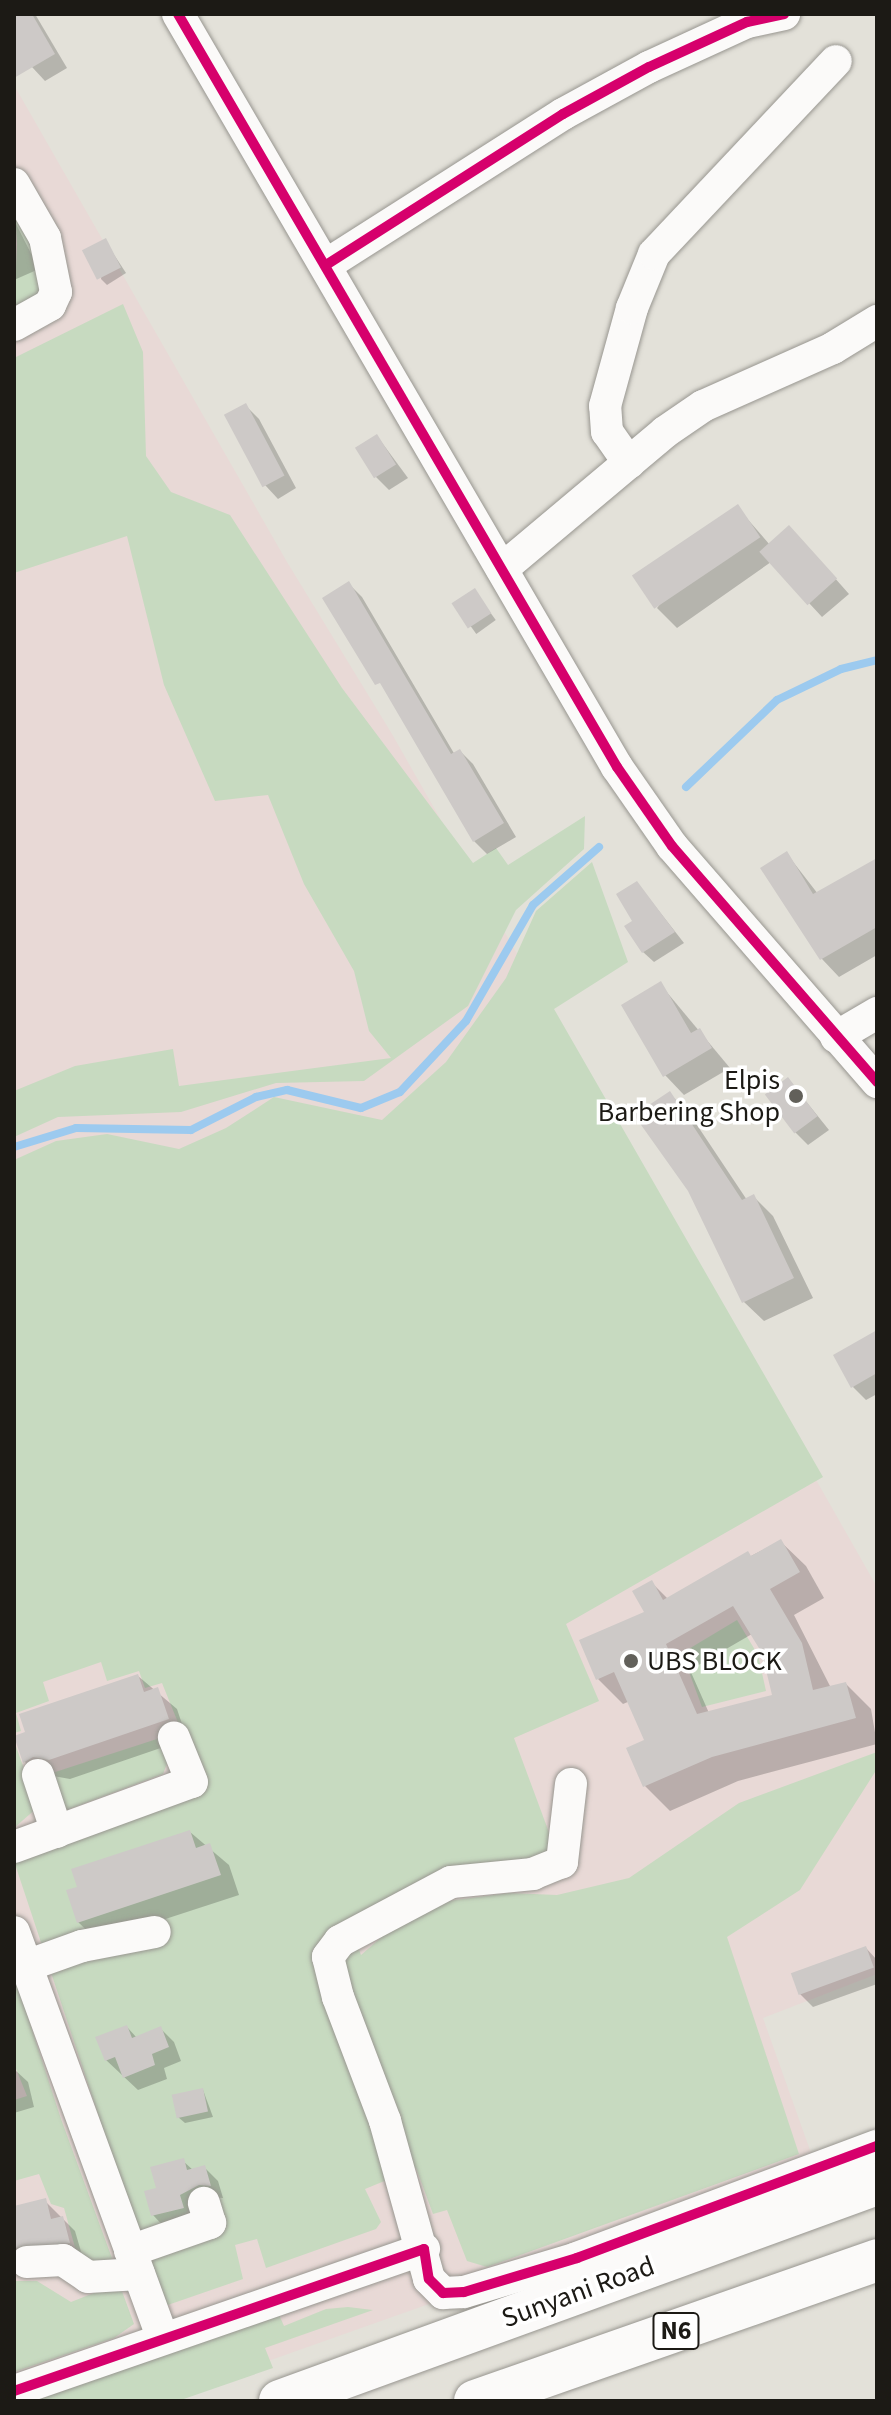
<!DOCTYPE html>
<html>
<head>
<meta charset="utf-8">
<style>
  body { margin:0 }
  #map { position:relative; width:891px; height:2415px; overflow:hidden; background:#e3e1d9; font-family:"Source Sans 3",sans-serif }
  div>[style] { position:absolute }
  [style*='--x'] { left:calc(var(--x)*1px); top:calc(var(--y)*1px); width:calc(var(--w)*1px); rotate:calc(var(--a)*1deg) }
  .education>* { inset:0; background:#e8d9d6 }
  .green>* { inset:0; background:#c7dac0 }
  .shadow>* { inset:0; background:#0003; transform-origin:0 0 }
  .stream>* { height:8px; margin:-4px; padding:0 4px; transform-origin:4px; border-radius:4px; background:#9ccaef }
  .building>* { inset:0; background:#cdc9c7; transform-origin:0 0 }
  .roads { filter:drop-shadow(0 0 2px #989690) drop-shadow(0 0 2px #989690) }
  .minor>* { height:32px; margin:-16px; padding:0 16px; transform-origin:16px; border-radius:16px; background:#fbfaf9 }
  .major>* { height:42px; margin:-21px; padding:0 21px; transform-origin:21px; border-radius:21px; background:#fbfaf9 }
  .cycleway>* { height:10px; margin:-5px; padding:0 5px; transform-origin:5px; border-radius:5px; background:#d6006c }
  .dots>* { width:22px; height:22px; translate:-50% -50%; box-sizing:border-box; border:4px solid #fff; border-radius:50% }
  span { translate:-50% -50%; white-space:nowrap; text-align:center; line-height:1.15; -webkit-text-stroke:7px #fff; paint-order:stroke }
  .shield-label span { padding:2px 6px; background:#fff; border:2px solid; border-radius:6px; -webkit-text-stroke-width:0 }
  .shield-label { font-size:26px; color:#1c1a15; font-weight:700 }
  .poi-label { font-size:28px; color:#1c1a15 }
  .right { translate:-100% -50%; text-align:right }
  .left { translate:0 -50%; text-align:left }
  .street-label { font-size:28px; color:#1c1a15 }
  .frame { position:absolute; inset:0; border:16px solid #1c1a15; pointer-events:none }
</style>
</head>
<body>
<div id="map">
  <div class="education">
    <div style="clip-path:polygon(14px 85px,287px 562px,392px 734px,877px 1587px,877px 1974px,763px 2018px,816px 2167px,155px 2401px,14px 2401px)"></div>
  </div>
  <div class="green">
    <div style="clip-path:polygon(14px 193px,51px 284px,14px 314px,17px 244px)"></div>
    <div style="clip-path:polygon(123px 304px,143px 352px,146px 456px,171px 492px,230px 515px,342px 688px,473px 863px,496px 848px,508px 865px,585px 816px,584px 849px,516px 910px,468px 1006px,364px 1081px,276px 1083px,181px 1112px,58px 1117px,14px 1137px,14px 1091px,75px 1066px,173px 1049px,179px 1086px,391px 1058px,369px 1031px,354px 971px,304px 884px,268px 795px,215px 801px,164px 685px,127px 536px,14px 573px,14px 358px)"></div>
    <div style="clip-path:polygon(592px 862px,628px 962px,554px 1009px,823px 1477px,566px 1624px,599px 1701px,514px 1738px,557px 1854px,351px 1929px,361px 1955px,392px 1928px,440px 1902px,509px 1893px,557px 1895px,629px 1878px,739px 1803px,877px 1752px,877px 1769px,800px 1890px,727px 1937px,799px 2154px,487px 2267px,467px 2261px,447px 2210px,433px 2214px,416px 2168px,365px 2189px,381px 2222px,376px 2229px,266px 2268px,257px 2239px,235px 2245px,243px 2279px,162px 2307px,14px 1861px,204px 1787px,162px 1683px,145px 1688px,139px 1671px,107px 1681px,101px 1662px,43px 1682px,49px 1701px,16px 1713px,21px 1731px,14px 1733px,14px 1160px,56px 1141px,107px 1134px,179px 1149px,226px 1128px,274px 1097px,382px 1120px,446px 1062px,506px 978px,536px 911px)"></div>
    <div style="clip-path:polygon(737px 1620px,758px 1655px,766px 1691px,702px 1707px,682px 1653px)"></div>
    <div style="clip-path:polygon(160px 1738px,168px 1761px,163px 1774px,64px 1811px,46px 1775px)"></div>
    <div style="clip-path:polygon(14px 1741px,38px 1807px,14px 1828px)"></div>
    <div style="clip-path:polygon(14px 1974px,61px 2119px,116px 2269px,96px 2267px,76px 2251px,64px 2208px,51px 2204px,39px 2174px,14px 2181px,14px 2100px,27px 2096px,14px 2064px)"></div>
    <div style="clip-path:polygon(14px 2281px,37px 2281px,71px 2302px,119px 2283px,134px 2324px,114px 2338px,14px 2372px)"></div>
    <div style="clip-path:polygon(348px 2307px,373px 2310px,265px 2348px,273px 2368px,178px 2401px,21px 2401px,276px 2308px,284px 2326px,326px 2309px)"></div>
  </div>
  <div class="shadow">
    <div style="clip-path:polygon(14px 14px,35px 14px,67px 68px,45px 81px,32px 67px,14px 37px)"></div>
    <div style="clip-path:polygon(14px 220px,39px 269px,14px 280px)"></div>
    <div style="clip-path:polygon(105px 241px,126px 273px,107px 285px,101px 279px)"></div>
    <div style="clip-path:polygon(246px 406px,259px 419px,296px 488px,278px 499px,265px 485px)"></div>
    <div style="clip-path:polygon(377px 436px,408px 478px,389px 490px,376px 477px)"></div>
    <div style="clip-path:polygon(737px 507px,770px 545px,802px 541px,849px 594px,822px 617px,771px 562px,677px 628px,657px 608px)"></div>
    <div style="clip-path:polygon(349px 584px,362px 597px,455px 755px,460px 751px,473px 764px,516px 837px,487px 854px,474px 841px,391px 698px,324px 599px)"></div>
    <div style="left:474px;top:590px;width:37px;height:24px;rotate:54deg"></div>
    <div style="clip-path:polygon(787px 854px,818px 894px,877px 860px,877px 955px,839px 977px,822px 959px,762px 869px)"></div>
    <div style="clip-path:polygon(637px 883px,684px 943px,654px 962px,643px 952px,635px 922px)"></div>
    <div style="clip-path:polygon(660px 984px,730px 1068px,684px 1095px,665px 1075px)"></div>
    <div style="clip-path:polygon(788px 1079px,829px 1130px,808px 1145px,795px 1132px)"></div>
    <div style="clip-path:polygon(670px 1094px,689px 1113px,747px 1200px,754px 1197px,773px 1216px,813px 1298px,764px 1321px,744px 1302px)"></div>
    <div style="clip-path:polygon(877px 1333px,877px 1394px,866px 1400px,853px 1387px)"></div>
    <div style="clip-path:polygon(evenodd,780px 1541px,806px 1566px,824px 1598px,794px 1615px,831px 1688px,846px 1684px,871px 1709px,877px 1744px,738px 1781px,670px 1811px,645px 1786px,647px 1741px,630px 1701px,623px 1704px,598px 1679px,646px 1613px,652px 1583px,668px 1599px,780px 1541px,752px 1634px,764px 1653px,774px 1697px,709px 1713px,690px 1670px,752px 1634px)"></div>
    <div style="clip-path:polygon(138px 1676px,177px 1709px,187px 1739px,70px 1779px,53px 1776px,44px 1781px,25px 1762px,17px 1737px)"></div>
    <div style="clip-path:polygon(190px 1832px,229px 1865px,239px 1895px,98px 1941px,78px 1922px)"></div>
    <div style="clip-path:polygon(866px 1948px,877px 1960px,877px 1984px,813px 2007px,800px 1994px)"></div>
    <div style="clip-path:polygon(127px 2027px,137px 2038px,161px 2029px,174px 2042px,181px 2061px,164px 2068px,167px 2079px,138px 2090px,106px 2060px)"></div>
    <div style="clip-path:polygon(14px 2069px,28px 2082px,34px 2107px,14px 2113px)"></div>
    <div style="clip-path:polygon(203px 2090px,213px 2117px,185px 2123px,178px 2117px)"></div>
    <div style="clip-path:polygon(183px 2161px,193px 2170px,204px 2167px,218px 2181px,223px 2198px,213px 2197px,196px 2221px,166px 2229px,153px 2215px,158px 2190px)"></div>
    <div style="clip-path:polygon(45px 2201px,75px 2231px,82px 2255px,14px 2263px,14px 2209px)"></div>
  </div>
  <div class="stream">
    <div style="--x:686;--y:787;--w:126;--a:-43.7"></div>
    <div style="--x:777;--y:700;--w:71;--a:-25.8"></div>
    <div style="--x:841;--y:669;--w:37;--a:-14"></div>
    <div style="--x:14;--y:1147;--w:65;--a:-17"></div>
    <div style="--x:76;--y:1128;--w:115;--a:1"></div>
    <div style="--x:191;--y:1130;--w:73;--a:-26.9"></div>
    <div style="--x:256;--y:1097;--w:32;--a:-13"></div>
    <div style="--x:287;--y:1090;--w:76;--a:13.7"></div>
    <div style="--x:361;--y:1108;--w:42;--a:-22.3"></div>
    <div style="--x:400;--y:1092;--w:97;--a:-47.1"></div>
    <div style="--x:466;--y:1021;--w:134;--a:-60"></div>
    <div style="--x:533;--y:905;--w:88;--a:-41.3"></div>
  </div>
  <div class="building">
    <div style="clip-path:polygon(14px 14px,32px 14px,55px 54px,14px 78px)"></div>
    <div style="left:106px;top:238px;width:33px;height:27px;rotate:63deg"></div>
    <div style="left:246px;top:403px;width:82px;height:25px;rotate:62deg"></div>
    <div style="left:377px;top:434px;width:36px;height:26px;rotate:58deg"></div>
    <div style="left:738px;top:504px;width:40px;height:128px;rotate:56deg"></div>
    <div style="left:789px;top:525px;width:72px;height:40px;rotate:48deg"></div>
    <div style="clip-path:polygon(349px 581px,451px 754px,460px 749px,504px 823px,473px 842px,380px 683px,375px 685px,322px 598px)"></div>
    <div style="left:475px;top:588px;width:30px;height:28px;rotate:57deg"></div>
    <div style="clip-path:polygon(787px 851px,813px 894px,877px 858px,877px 927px,820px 960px,760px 868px)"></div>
    <div style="clip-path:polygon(637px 881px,675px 932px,642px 953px,624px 926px,632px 921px,616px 894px)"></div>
    <div style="clip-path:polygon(661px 981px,691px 1033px,700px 1028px,712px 1048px,663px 1077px,621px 1005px)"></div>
    <div style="left:788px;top:1077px;width:49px;height:29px;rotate:53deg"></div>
    <div style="clip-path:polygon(670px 1091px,742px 1200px,754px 1194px,794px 1278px,742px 1303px,688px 1191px,634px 1115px)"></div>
    <div style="clip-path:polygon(877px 1330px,877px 1373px,851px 1388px,833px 1355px)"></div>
    <div style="clip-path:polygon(evenodd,781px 1539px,800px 1572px,770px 1589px,802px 1643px,813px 1690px,846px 1682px,856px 1718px,712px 1757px,643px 1787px,626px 1748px,644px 1740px,614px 1672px,596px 1680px,579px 1640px,644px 1612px,632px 1591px,652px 1580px,663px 1600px,748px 1551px,751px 1556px,781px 1539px,733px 1606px,762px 1653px,772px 1695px,697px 1714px,666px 1644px,733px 1606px)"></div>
    <div style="clip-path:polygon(138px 1674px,144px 1692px,158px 1687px,169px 1719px,49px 1760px,33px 1757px,23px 1763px,14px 1736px,25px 1732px,19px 1714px)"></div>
    <div style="clip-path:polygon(190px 1830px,196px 1848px,210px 1843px,221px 1875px,77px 1923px,66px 1890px,77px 1887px,71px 1869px)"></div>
    <div style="left:866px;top:1946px;width:23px;height:80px;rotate:70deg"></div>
    <div style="clip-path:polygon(127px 2025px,132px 2038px,161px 2026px,169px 2047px,152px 2054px,155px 2065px,123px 2078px,115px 2057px,105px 2061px,95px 2037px)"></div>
    <div style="left:203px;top:2088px;width:24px;height:32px;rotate:78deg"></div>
    <div style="clip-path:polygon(184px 2158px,187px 2170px,205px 2165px,211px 2186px,199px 2185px,180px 2195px,184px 2208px,151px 2216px,144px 2191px,156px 2188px,150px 2167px)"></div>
    <div style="clip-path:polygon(46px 2198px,51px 2219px,63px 2216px,70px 2243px,14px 2248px,14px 2206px)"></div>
  </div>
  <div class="roads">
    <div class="minor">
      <div style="--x:178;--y:14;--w:872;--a:59.76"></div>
      <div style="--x:617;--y:767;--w:96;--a:55.2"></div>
      <div style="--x:672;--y:846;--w:313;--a:49"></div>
      <div style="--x:14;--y:184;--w:62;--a:60.1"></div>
      <div style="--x:45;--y:238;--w:55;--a:78.5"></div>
      <div style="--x:56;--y:292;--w:14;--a:115"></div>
      <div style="--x:50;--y:305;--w:41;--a:150.9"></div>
      <div style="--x:326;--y:265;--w:281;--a:-32.5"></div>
      <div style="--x:563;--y:114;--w:98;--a:-28.7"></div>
      <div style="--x:649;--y:67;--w:108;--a:-24.7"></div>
      <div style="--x:747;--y:22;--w:38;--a:-12"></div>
      <div style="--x:629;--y:463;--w:38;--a:-125"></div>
      <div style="--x:607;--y:432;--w:26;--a:-94"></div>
      <div style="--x:605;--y:406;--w:102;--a:-74.6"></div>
      <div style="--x:632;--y:308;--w:58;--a:-67.8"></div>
      <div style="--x:654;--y:254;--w:265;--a:-46.7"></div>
      <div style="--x:502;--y:569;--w:213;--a:-40"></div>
      <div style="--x:665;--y:432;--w:46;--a:-34.4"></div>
      <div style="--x:703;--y:406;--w:142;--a:-24"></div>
      <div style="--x:833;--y:348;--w:52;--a:-31.5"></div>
      <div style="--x:836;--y:1037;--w:48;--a:-30.3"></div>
      <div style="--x:38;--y:1775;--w:60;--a:71.6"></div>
      <div style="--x:571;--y:1784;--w:79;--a:96.6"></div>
      <div style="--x:562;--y:1862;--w:31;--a:158"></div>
      <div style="--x:533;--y:1874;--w:82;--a:174.4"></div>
      <div style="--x:451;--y:1882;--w:126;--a:152"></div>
      <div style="--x:340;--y:1941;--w:20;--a:127"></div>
      <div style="--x:328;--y:1957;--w:41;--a:76"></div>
      <div style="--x:338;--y:1997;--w:133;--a:69.2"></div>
      <div style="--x:385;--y:2121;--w:164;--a:74.4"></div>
      <div style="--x:429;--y:2279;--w:20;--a:45"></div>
      <div style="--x:443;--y:2293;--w:21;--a:-3"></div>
      <div style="--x:464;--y:2292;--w:118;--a:-16.7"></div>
      <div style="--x:577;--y:2258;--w:320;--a:-20.5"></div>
      <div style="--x:14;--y:1847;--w:189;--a:-20.1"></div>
      <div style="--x:192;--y:1782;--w:48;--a:-112.2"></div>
      <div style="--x:14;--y:1932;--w:431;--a:69.9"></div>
      <div style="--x:26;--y:1966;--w:59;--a:-19.7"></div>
      <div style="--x:82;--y:1946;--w:74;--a:-10.9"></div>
      <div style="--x:130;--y:2251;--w:85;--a:-19.3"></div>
      <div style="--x:210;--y:2223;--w:21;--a:-107"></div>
      <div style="--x:27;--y:2262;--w:36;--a:-3"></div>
      <div style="--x:63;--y:2260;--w:30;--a:34"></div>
      <div style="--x:88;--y:2277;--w:51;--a:-3.4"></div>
      <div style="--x:14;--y:2391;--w:434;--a:-19.1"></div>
    </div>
    <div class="major">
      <div style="--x:280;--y:2401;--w:635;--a:-19.98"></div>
      <div style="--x:475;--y:2401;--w:426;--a:-19.3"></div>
    </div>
  </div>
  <div class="cycleway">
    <div style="--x:178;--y:14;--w:872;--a:59.76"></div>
    <div style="--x:617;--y:767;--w:96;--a:55.2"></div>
    <div style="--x:672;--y:846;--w:313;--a:49"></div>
    <div style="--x:326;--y:265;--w:281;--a:-32.5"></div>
    <div style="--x:563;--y:114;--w:98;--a:-28.7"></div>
    <div style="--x:649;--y:67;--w:108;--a:-24.7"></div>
    <div style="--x:747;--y:22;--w:38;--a:-12"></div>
    <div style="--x:14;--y:2391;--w:434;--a:-19.1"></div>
    <div style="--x:424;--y:2249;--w:30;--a:81"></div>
    <div style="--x:429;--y:2279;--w:20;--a:45"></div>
    <div style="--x:443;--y:2293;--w:21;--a:-3"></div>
    <div style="--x:464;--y:2292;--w:118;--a:-16.7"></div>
    <div style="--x:577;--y:2258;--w:320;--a:-20.5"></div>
  </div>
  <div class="dots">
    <div style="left:796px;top:1096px;background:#62605a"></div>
    <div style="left:631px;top:1661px;background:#62605a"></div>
  </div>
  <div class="shield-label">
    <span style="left:676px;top:2331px">N6</span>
  </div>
  <div class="poi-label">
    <span class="right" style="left:780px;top:1096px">Elpis<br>Barbering Shop</span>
    <span class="left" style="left:647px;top:1661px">UBS BLOCK</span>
  </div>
  <div class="street-label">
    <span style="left:578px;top:2292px;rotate:-20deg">Sunyani Road</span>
  </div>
  <div class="frame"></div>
</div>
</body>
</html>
